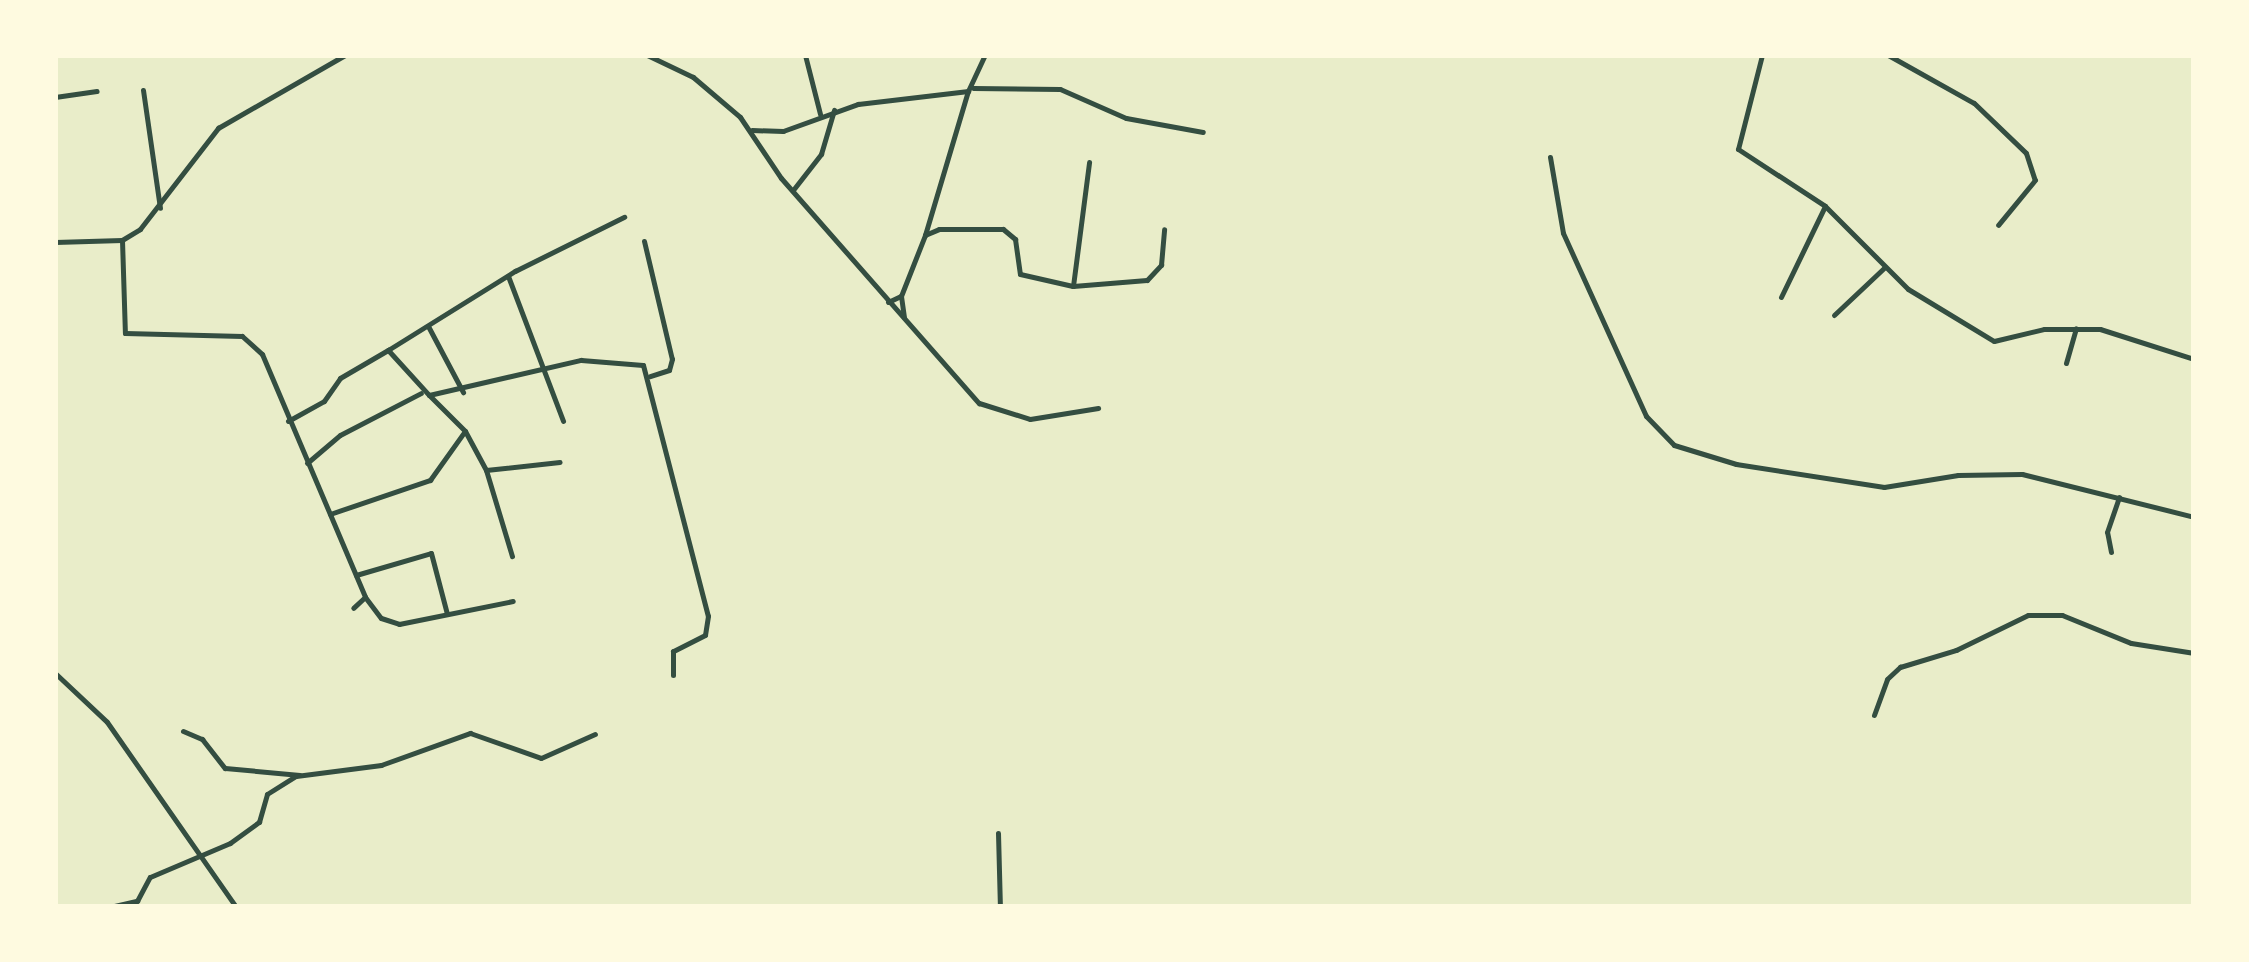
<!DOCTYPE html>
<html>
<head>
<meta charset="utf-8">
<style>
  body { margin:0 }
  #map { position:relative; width:2249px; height:962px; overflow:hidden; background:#e9edc9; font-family:Jost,sans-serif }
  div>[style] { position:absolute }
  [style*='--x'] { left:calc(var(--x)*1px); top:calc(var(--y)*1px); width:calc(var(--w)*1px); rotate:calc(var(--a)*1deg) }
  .minor>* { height:5px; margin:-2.5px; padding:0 2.5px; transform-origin:2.5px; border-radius:2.5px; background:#344e41 }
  span { translate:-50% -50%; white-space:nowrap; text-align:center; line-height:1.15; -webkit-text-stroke:8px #fefae0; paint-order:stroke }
  .frame { position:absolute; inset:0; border:58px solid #fefae0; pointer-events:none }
</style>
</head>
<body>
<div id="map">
  <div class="minor">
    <div style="--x:647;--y:55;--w:51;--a:25.6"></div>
    <div style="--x:693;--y:77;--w:62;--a:40.4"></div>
    <div style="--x:740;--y:117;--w:73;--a:56.1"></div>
    <div style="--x:781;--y:178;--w:300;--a:48.7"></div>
    <div style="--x:979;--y:403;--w:53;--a:17.4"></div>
    <div style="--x:1030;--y:419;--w:69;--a:-9.2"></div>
    <div style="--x:805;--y:55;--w:61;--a:75.7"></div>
    <div style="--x:1762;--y:55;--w:97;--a:104.3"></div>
    <div style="--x:1738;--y:149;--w:104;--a:33.2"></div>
    <div style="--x:1825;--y:206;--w:117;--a:45"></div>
    <div style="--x:1908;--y:289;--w:100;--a:31.2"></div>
    <div style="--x:1994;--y:341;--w:51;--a:-13.5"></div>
    <div style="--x:2044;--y:329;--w:56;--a:0"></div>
    <div style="--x:2100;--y:329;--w:99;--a:17.7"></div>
    <div style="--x:1888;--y:55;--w:98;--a:29.2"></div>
    <div style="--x:1974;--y:103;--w:72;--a:43.9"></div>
    <div style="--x:2026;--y:153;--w:28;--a:72"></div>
    <div style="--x:2035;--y:180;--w:58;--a:129.4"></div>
    <div style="--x:973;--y:88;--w:87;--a:0.7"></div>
    <div style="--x:1060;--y:89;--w:72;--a:23.7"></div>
    <div style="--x:1126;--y:118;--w:78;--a:10.3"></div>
    <div style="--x:143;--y:90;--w:119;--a:81.8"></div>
    <div style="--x:55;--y:97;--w:42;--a:-8.1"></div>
    <div style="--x:752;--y:130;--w:31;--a:2"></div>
    <div style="--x:783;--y:131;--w:80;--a:-19.8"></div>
    <div style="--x:858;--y:104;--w:111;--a:-6.7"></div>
    <div style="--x:968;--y:91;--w:40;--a:-65"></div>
    <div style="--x:1550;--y:157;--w:77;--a:80.3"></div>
    <div style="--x:1563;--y:233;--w:201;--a:65.6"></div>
    <div style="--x:1646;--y:416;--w:40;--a:46"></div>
    <div style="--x:1674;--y:445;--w:65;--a:17"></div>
    <div style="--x:1736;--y:464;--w:150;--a:8.8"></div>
    <div style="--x:1884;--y:487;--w:75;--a:-9.2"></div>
    <div style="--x:1958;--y:475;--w:64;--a:-0.9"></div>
    <div style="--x:2022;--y:474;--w:177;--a:14"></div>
    <div style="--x:793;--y:190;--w:46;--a:-52.1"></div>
    <div style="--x:821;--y:154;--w:46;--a:-73.5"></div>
    <div style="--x:925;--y:235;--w:150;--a:-73.4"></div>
    <div style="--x:122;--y:240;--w:93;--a:88.2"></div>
    <div style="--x:125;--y:333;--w:117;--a:1.5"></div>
    <div style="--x:242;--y:336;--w:27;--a:42"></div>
    <div style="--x:262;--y:354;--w:264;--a:67"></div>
    <div style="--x:365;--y:597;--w:16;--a:137"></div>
    <div style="--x:644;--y:241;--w:121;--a:76.7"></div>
    <div style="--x:672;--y:359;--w:11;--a:105"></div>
    <div style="--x:669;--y:370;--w:20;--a:162"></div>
    <div style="--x:55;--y:242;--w:67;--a:-1.7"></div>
    <div style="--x:122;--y:240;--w:21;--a:-31"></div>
    <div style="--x:140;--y:229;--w:128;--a:-52.3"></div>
    <div style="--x:218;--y:128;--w:146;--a:-29.9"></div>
    <div style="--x:508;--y:276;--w:155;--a:69.2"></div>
    <div style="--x:1073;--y:286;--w:125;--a:-82.6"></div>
    <div style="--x:901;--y:296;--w:21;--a:82"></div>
    <div style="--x:1781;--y:297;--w:101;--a:-64.2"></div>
    <div style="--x:888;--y:302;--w:14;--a:-25"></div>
    <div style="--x:901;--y:296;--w:66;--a:-68.5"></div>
    <div style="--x:925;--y:235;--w:15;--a:-23"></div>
    <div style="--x:939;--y:229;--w:64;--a:0"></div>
    <div style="--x:1003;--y:229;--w:16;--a:40"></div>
    <div style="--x:1015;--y:239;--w:35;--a:82"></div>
    <div style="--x:1020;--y:274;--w:54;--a:12.8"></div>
    <div style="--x:1073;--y:286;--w:74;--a:-4.6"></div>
    <div style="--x:1147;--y:280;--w:21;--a:-47"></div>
    <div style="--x:1161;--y:265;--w:36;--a:-85"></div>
    <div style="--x:1834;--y:315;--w:70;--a:-43.3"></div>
    <div style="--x:428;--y:326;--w:75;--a:62.1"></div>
    <div style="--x:388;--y:350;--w:150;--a:-31.9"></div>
    <div style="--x:515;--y:271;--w:122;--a:-26.4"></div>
    <div style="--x:2066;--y:363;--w:36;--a:-74"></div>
    <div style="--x:429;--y:395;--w:51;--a:45"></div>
    <div style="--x:465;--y:431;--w:44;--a:61.7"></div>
    <div style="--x:486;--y:470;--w:74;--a:-6.2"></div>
    <div style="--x:288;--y:421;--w:41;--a:-29.1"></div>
    <div style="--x:324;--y:401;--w:28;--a:-55"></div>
    <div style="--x:340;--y:378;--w:56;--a:-30.3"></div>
    <div style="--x:388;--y:350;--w:61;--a:47.7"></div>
    <div style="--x:429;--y:395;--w:156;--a:-13"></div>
    <div style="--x:581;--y:360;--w:62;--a:4.6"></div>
    <div style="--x:643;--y:365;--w:259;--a:75.5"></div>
    <div style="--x:708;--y:616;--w:19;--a:99"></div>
    <div style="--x:705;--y:635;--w:36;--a:153"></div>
    <div style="--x:673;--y:651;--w:24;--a:90"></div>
    <div style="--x:307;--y:463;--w:43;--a:-40.3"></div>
    <div style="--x:340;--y:435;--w:91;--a:-27.4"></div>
    <div style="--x:486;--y:470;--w:90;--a:73.2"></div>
    <div style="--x:330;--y:514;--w:106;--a:-18.8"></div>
    <div style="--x:430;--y:480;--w:60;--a:-54.5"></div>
    <div style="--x:2111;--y:552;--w:20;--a:-101"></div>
    <div style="--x:2107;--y:532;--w:37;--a:-71"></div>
    <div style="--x:356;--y:575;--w:78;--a:-16.3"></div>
    <div style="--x:431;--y:553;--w:63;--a:75.3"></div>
    <div style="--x:365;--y:597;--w:26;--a:53"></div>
    <div style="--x:381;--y:618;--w:19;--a:18"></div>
    <div style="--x:399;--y:624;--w:116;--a:-11.4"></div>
    <div style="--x:55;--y:673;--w:71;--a:43.3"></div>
    <div style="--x:107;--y:722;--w:226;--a:55.1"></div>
    <div style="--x:1874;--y:715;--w:38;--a:-70"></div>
    <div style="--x:1887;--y:679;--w:18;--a:-43"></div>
    <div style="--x:1900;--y:667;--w:59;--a:-16.9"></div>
    <div style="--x:1956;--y:650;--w:80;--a:-25.9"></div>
    <div style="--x:2028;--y:615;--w:34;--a:0"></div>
    <div style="--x:2062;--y:615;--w:74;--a:22.1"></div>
    <div style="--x:2131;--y:643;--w:64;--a:9"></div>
    <div style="--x:183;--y:731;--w:21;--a:23"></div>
    <div style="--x:202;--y:739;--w:37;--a:52"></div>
    <div style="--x:225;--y:768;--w:75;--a:5.3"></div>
    <div style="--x:2194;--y:755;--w:19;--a:90"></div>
    <div style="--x:998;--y:833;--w:74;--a:88.5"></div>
    <div style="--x:110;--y:907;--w:28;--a:-13"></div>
    <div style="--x:137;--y:901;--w:27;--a:-62"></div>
    <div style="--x:150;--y:877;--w:87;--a:-23"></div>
    <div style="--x:230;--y:843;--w:36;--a:-36"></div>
    <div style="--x:259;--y:822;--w:29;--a:-74"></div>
    <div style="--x:267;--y:794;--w:34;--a:-32"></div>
    <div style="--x:296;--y:776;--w:86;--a:-7.4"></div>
    <div style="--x:381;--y:765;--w:95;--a:-19.8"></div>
    <div style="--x:470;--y:733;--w:75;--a:19.4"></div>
    <div style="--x:541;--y:758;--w:59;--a:-24"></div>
    <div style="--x:676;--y:907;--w:108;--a:0"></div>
  </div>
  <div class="frame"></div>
</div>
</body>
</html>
